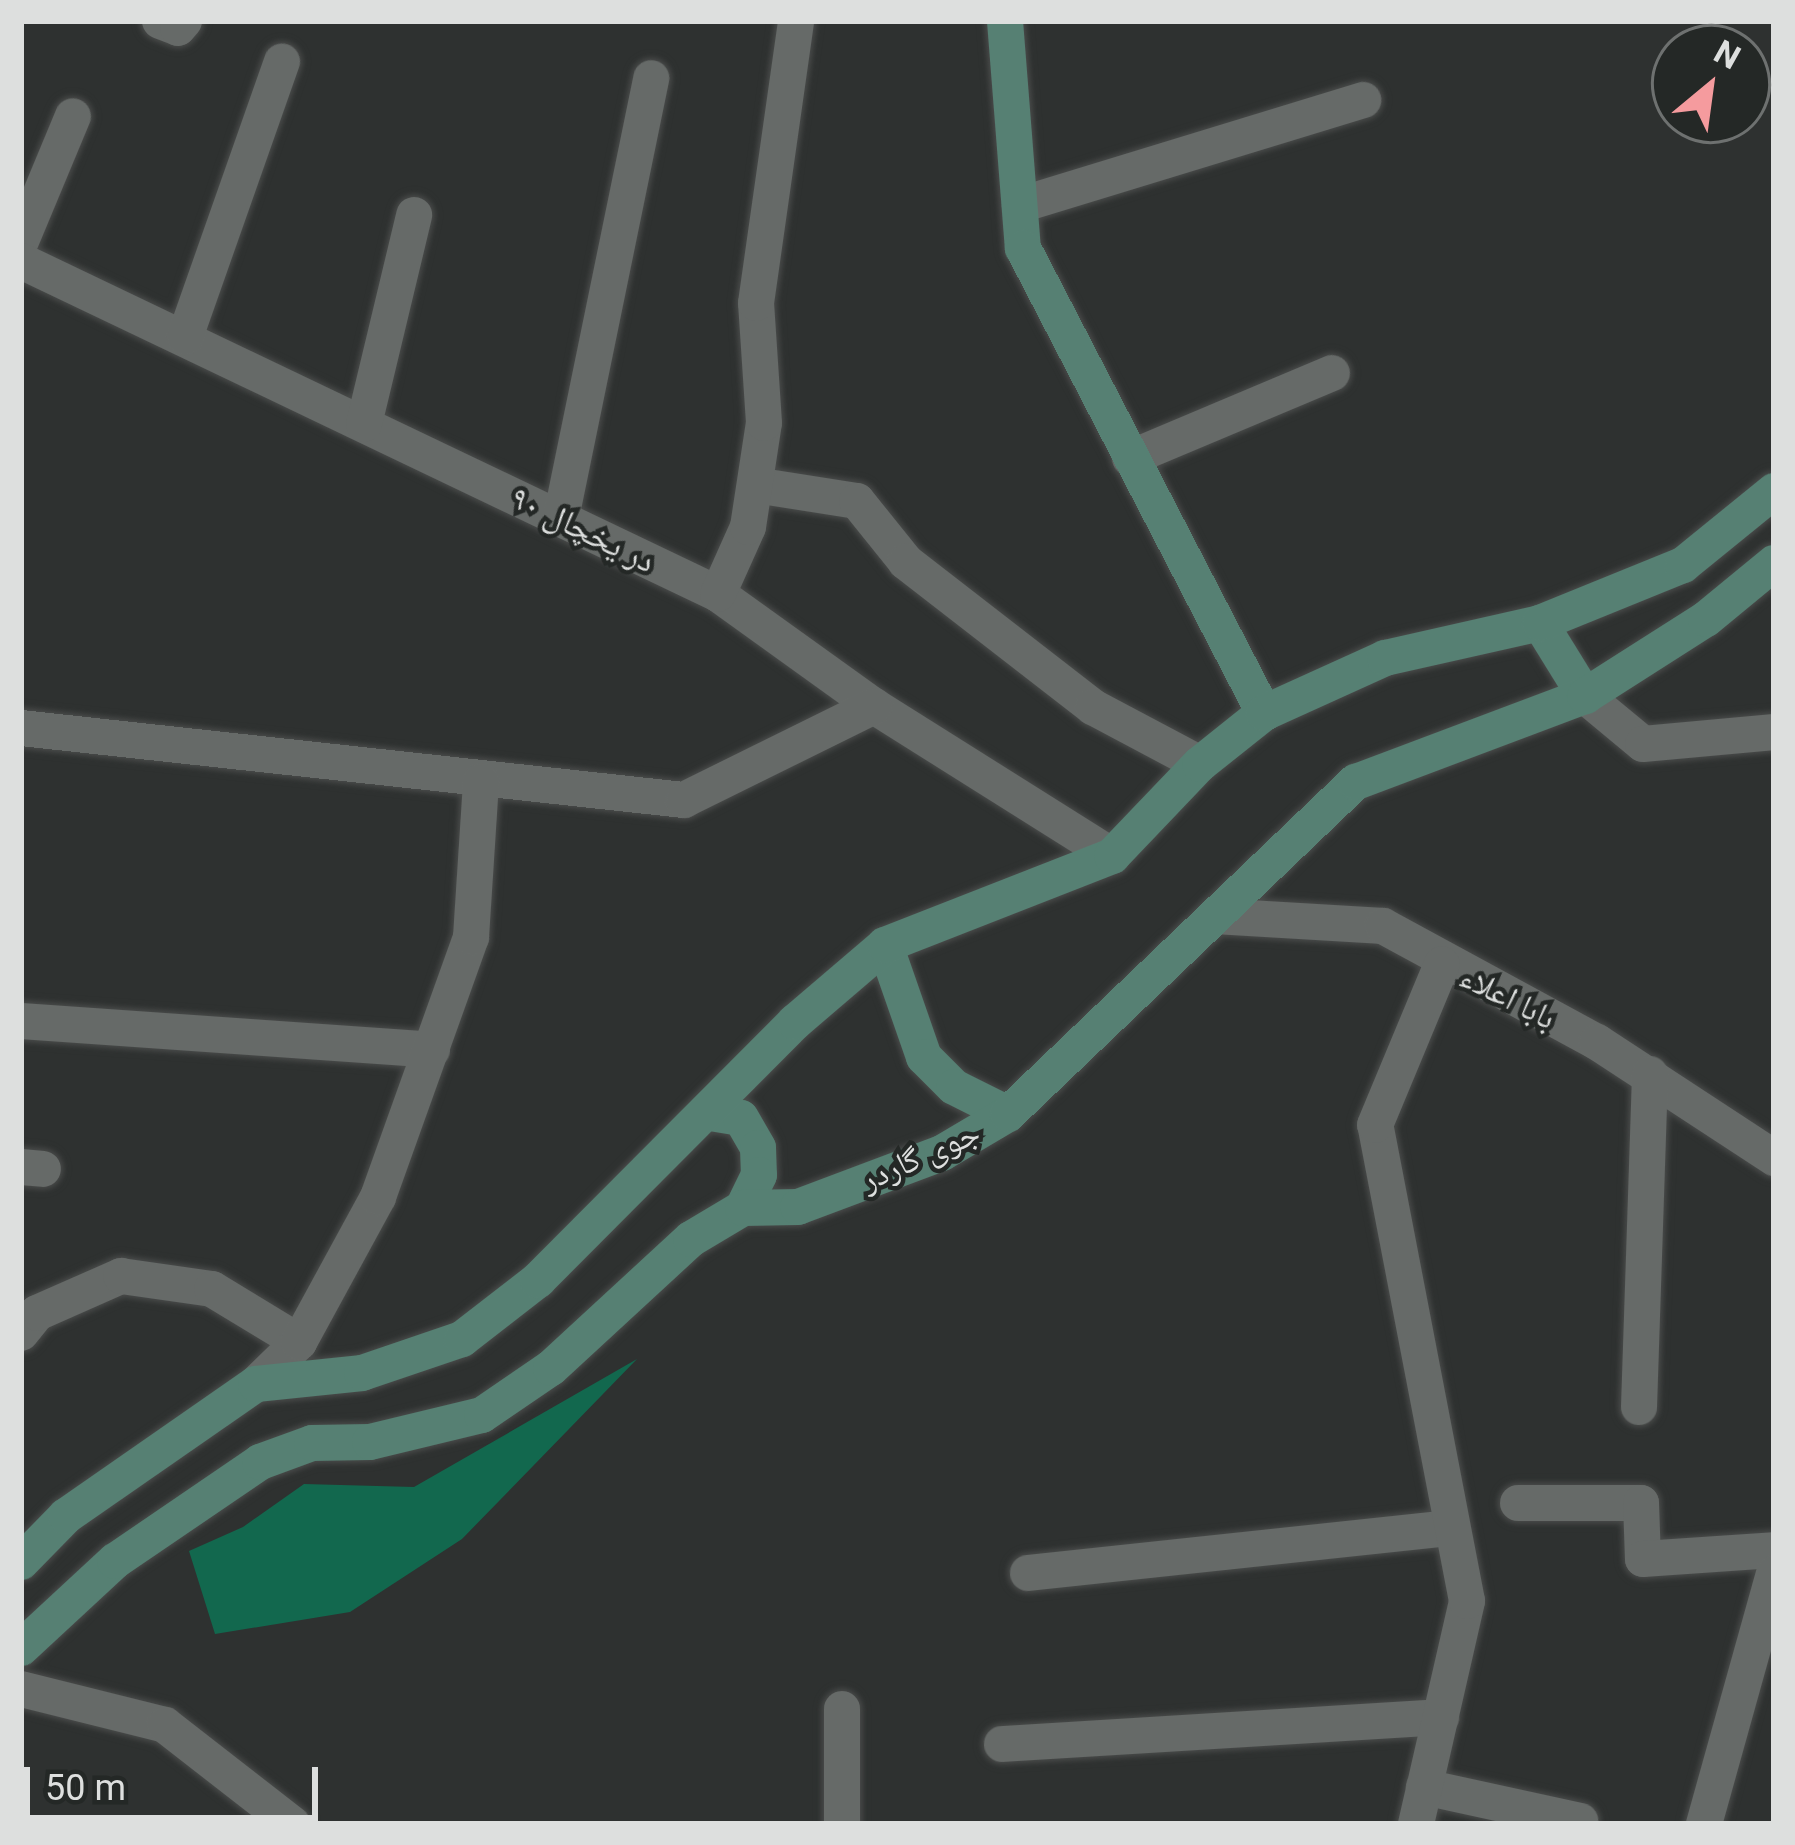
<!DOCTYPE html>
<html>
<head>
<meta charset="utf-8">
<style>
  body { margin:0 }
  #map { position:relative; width:1795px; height:1845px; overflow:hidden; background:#2e3130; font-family:Roboto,"Noto Naskh Arabic",sans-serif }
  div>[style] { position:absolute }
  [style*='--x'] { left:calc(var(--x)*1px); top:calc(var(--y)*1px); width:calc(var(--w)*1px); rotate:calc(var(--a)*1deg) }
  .green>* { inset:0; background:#12684e }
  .roads { filter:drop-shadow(0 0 3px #4a4c4b) drop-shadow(0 0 3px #4a4c4b) }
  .street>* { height:36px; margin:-18px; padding:0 18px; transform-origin:18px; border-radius:18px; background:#666a68 }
  .secondary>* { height:36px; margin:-18px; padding:0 18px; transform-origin:18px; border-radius:18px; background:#568073 }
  span { translate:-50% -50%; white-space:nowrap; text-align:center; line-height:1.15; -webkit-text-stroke:9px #242826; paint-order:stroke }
  .street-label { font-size:33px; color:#dddfde }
  .frame { position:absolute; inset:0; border:24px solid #dddfde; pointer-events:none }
  .north { position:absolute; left:1651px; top:24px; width:120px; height:120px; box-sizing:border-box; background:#242826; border:3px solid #6e7170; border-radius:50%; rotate:29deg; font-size:33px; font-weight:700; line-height:48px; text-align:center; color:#dddfde }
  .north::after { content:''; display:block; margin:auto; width:42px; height:54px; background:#f59b9e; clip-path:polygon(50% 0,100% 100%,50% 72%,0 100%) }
  .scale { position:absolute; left:24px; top:1767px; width:294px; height:54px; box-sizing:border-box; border:6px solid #dddfde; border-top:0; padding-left:15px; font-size:36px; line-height:42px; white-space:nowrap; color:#dddfde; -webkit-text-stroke:9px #242826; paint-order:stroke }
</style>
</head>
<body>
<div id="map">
  <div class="green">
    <div style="clip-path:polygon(637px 1359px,462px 1539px,350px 1612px,215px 1634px,189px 1551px,243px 1527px,304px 1484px,414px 1487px)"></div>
  </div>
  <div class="roads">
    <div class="street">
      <div style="--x:160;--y:21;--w:19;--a:21"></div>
      <div style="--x:178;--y:28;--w:9;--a:-49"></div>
      <div style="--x:1020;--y:205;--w:359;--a:-17"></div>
      <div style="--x:21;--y:241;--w:135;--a:-67.4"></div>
      <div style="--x:21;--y:261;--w:772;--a:25.54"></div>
      <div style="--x:718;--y:594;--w:192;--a:35.7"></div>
      <div style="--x:874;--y:706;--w:281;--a:32.2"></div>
      <div style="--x:185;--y:337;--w:292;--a:-70.6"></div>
      <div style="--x:364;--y:424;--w:215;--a:-76.5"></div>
      <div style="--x:1130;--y:458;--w:219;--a:-22.8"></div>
      <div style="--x:755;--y:485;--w:103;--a:8.9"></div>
      <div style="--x:857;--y:501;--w:78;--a:51.2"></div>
      <div style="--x:906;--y:562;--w:237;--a:37.8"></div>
      <div style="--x:1093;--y:707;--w:121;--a:28"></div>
      <div style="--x:561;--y:518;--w:449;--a:-78.4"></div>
      <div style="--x:718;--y:594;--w:73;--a:-65.9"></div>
      <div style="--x:748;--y:527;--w:105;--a:-81.3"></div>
      <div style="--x:764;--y:423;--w:120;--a:-93.8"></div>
      <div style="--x:756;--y:303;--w:285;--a:-81.9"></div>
      <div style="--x:1585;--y:696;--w:75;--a:39.6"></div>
      <div style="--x:1643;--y:744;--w:132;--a:-5.2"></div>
      <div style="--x:21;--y:728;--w:667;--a:6.2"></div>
      <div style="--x:684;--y:800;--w:212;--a:-26.3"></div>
      <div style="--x:1216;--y:916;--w:167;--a:3.4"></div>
      <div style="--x:1383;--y:926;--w:243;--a:28.5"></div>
      <div style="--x:1597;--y:1042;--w:212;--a:33.2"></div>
      <div style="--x:21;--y:1021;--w:412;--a:4"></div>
      <div style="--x:21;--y:1167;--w:22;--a:5"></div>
      <div style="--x:21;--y:1333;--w:26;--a:-51"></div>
      <div style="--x:37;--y:1313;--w:92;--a:-23.8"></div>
      <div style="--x:121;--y:1276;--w:92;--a:8.1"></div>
      <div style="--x:212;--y:1289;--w:102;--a:31.3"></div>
      <div style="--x:256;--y:1384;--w:60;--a:-44.3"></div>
      <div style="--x:299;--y:1342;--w:165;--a:-61.4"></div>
      <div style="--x:378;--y:1197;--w:276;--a:-70.3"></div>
      <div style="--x:471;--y:937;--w:156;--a:-86.3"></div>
      <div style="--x:1639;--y:1407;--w:333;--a:-88.1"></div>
      <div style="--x:1518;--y:1503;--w:123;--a:0"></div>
      <div style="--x:1641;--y:1503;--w:56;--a:88"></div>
      <div style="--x:1643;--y:1559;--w:131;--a:-3.9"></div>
      <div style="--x:1028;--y:1573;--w:426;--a:-6.1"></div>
      <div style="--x:21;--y:1689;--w:148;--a:14"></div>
      <div style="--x:165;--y:1725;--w:161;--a:37.9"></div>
      <div style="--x:1002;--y:1744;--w:440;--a:-3.5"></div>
      <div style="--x:1424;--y:1787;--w:160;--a:12.3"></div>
      <div style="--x:842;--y:1824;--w:115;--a:-90"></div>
      <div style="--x:1416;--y:1824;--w:229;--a:-77.1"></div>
      <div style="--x:1467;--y:1601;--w:485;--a:-100.9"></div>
      <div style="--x:1375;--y:1125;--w:174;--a:-67.4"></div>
      <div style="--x:1704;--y:1824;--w:260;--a:-74.4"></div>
    </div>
    <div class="secondary">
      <div style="--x:1005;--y:21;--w:228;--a:85.5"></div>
      <div style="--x:1023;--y:248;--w:524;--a:62.6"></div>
      <div style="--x:1540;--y:623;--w:86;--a:58.3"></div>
      <div style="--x:885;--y:945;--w:119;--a:70.8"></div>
      <div style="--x:924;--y:1057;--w:42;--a:45"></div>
      <div style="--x:954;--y:1087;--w:60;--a:26.6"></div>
      <div style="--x:710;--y:1113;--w:31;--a:9"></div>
      <div style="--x:741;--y:1118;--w:34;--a:60"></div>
      <div style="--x:758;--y:1148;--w:27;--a:88"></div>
      <div style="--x:759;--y:1175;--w:37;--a:116"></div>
      <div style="--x:21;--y:1562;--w:64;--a:-45.6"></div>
      <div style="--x:66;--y:1516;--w:231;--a:-34.8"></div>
      <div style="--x:256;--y:1384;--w:107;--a:-5.9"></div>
      <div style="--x:362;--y:1373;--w:106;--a:-18.8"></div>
      <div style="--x:462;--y:1339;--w:96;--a:-37.8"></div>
      <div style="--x:538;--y:1280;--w:364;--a:-45.1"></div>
      <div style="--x:795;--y:1022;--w:118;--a:-40.5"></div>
      <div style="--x:885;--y:945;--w:244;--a:-21.4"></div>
      <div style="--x:1112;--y:856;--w:127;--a:-46.3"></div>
      <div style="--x:1200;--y:764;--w:82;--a:-38.6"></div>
      <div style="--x:1264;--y:713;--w:133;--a:-24.4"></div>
      <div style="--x:1385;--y:658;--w:159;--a:-12.7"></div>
      <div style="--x:1540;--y:623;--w:154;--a:-22.1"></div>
      <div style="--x:1683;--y:565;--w:117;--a:-39.1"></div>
      <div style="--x:21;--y:1648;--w:128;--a:-42.8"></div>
      <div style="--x:115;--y:1561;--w:176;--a:-34.3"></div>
      <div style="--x:260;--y:1462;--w:55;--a:-20.1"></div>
      <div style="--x:312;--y:1443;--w:58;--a:-1"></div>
      <div style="--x:370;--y:1442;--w:115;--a:-13.6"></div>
      <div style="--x:482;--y:1415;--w:83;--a:-34.3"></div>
      <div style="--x:551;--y:1368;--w:190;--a:-42.7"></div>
      <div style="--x:691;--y:1239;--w:61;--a:-30.8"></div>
      <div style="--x:743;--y:1208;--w:55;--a:-1"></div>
      <div style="--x:798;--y:1207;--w:154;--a:-20.6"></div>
      <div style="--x:942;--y:1153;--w:77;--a:-30.6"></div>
      <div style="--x:1008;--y:1114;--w:481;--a:-43.7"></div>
      <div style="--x:1356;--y:782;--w:245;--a:-20.6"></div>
      <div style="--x:1585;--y:696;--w:143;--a:-32.5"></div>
      <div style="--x:1706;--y:619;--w:88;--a:-39.5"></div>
    </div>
  </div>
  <div class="street-label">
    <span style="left:583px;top:529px;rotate:26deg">در یخچال ۹۰</span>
    <span style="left:1508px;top:997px;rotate:27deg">بابا اعلاء</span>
    <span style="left:920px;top:1156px;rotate:-24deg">جوی گاردر</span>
  </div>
  <div class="frame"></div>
  <div class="north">N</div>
  <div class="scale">50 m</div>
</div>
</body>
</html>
